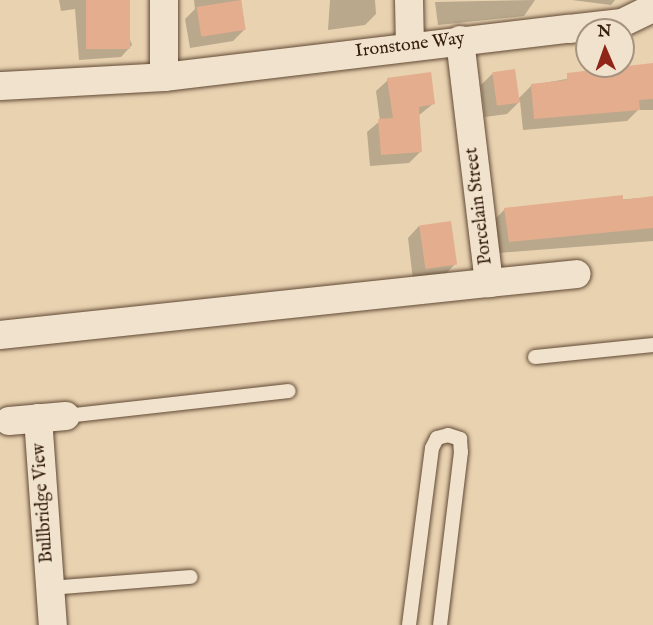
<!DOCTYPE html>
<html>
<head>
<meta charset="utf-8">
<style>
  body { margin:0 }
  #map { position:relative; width:653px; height:625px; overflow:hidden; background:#e8d2b0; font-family:"IM FELL English",serif }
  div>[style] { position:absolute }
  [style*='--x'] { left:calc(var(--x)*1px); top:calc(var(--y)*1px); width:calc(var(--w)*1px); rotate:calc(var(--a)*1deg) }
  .shadow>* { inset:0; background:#0003 }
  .building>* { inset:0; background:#e4ad8e; transform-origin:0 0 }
  .roads { filter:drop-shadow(0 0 2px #624a36) drop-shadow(0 0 2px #624a36) }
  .lane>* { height:14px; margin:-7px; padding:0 7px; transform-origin:7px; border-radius:7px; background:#f0e2cc }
  .street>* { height:28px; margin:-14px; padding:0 14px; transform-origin:14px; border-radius:14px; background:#f0e2cc }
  span { translate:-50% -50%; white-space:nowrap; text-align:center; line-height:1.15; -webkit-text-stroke:6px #f0e2cc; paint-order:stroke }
  .street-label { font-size:18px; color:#351d0e }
  .north { position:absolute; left:575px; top:18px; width:60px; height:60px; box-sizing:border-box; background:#f0e2cc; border:2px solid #a59380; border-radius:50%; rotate:358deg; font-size:16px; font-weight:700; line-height:24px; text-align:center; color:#351d0e }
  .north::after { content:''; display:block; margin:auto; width:21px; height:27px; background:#8f2418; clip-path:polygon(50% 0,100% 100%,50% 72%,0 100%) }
</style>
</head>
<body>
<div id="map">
  <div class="shadow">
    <div style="clip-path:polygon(59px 0,115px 0,132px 45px,121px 57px,79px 60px,75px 9px,61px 11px)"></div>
    <div style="clip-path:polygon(194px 0,241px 0,245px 29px,233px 41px,190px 48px,185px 19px,195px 9px)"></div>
    <div style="clip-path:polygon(330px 0,375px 0,376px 14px,365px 25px,328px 30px)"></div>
    <div style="clip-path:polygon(535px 0,524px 16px,438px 25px,435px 2px)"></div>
    <div style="clip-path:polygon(572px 0,615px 0,611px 5px)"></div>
    <div style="clip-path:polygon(653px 64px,653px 110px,638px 110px,627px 121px,523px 130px,520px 101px,507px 114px,485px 117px,481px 85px,492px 74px,518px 99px,532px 85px)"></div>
    <div style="clip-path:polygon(388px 80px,434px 103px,418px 116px,421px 151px,409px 163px,370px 166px,367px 132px,380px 121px,376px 91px)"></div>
    <div style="clip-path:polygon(653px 197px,653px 241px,498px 253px,493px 221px,505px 209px)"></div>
    <div style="clip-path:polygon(419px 226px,455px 264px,444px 276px,413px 280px,408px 238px)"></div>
  </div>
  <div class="building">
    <div style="left:86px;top:0;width:44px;height:49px"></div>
    <div style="left:241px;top:0;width:30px;height:45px;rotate:81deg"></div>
    <div style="clip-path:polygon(653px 63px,653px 99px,639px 100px,640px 110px,534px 119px,531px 84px,567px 80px,567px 73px)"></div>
    <div style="left:515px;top:69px;width:34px;height:23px;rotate:82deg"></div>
    <div style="clip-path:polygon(431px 72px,435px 104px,419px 107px,422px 152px,381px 155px,378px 119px,393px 118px,387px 78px)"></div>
    <div style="clip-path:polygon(623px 195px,623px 200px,653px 196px,653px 228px,509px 242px,504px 208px)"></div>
    <div style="left:451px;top:221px;width:44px;height:32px;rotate:82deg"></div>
  </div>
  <div class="roads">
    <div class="lane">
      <div style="--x:535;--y:357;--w:119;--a:-5.8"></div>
      <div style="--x:66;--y:416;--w:224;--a:-6.4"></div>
      <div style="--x:50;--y:588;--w:141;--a:-4.5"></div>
      <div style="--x:409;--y:625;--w:178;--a:-82.6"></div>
      <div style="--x:432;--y:448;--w:11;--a:-63"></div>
      <div style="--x:437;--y:438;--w:11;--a:-15"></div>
      <div style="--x:448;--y:435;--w:13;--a:18"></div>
      <div style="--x:460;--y:439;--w:13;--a:86"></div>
      <div style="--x:461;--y:452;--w:174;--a:96.9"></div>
    </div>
    <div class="street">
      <div style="--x:164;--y:0;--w:77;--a:90"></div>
      <div style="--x:409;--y:0;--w:46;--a:88.8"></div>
      <div style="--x:460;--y:40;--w:245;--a:83.2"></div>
      <div style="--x:489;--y:283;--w:88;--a:-5.8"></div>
      <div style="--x:0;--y:86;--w:164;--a:-3.1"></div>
      <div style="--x:164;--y:77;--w:408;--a:-6.8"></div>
      <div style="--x:569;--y:29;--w:53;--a:-6.5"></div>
      <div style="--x:622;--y:23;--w:34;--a:-26"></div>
      <div style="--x:0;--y:335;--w:492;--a:-6.1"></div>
      <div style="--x:38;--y:418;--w:208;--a:85.9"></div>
      <div style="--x:9;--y:421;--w:57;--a:-5"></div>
    </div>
  </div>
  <div class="street-label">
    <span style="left:410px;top:46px;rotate:-7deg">Ironstone Way</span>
    <span style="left:480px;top:206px;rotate:-97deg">Porcelain Street</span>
    <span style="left:44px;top:503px;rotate:-94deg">Bullbridge View</span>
  </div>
  <div class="north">N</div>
</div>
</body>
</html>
